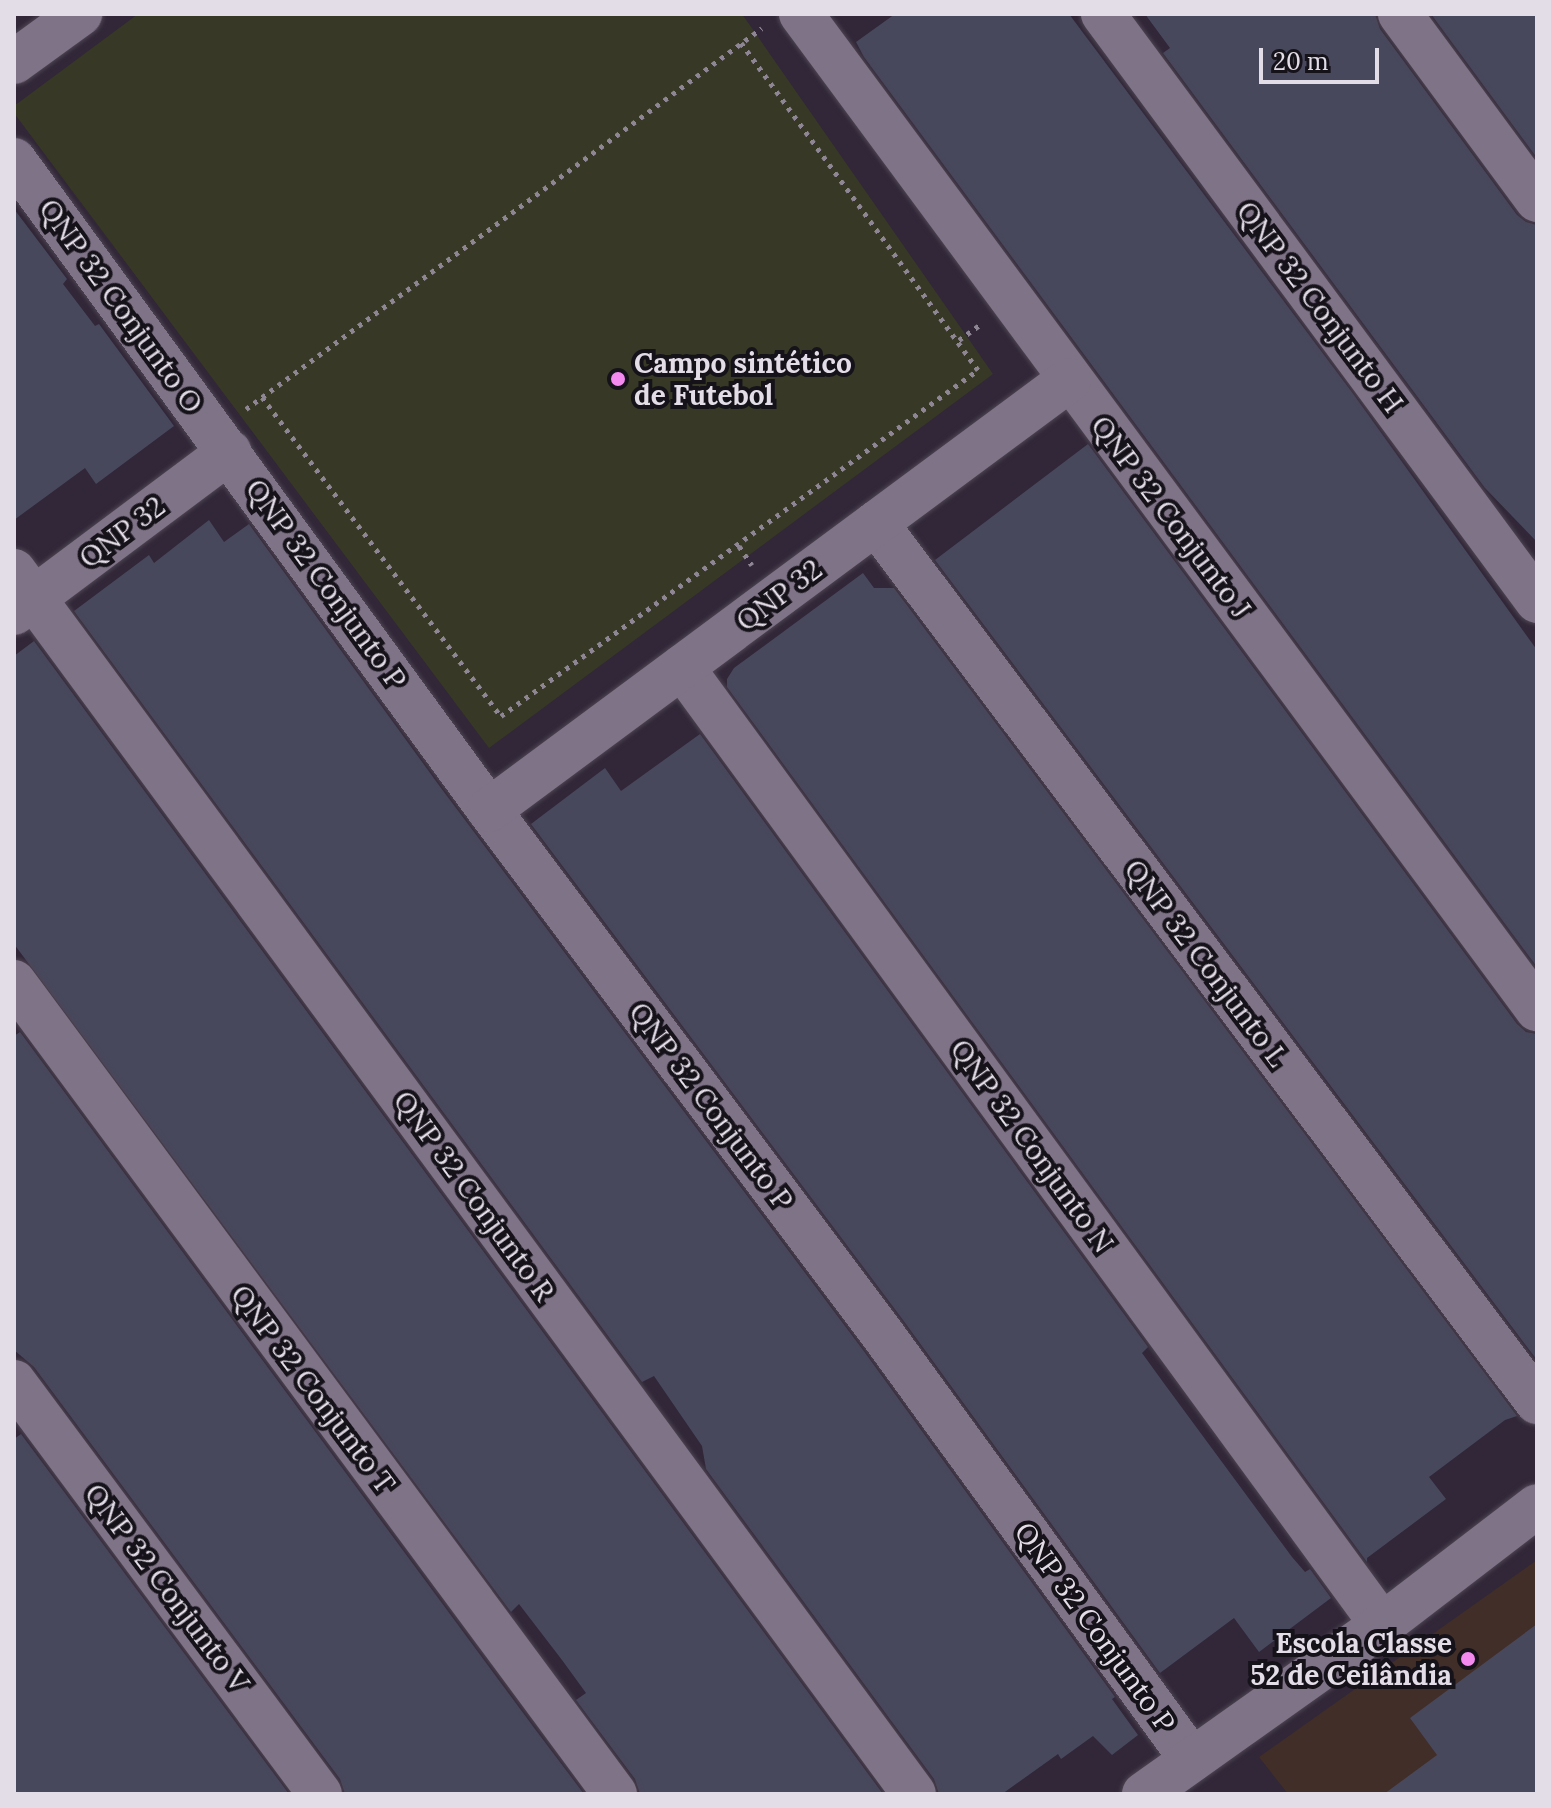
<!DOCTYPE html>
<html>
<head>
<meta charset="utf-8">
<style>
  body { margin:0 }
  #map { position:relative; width:1551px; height:1808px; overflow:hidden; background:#312738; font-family:Lora,serif }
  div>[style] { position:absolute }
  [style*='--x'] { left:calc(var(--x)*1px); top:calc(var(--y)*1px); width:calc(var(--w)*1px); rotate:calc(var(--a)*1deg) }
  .education>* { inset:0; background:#412e28 }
  .green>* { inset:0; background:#373926 }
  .building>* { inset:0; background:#48485d }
  .path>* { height:5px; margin-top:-2.5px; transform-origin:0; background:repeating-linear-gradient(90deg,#8e8694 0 4px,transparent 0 10px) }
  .roads { filter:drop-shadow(0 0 2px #4e4553) drop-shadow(0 0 2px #4e4553) }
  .minor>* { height:44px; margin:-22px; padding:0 22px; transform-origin:22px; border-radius:22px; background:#7f7387 }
  .dots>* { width:22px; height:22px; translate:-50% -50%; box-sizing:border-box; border:4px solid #16121a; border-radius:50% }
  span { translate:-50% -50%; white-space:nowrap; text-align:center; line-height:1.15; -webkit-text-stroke:8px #16121a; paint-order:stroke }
  .street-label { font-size:28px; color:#e3dde8 }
  .poi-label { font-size:28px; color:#e3dde8; font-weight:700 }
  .left { translate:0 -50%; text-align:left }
  .right { translate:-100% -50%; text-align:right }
  .frame { position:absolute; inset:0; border:16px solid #e3dde8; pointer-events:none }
  .scale { position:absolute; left:1259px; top:48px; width:120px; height:36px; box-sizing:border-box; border:4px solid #e3dde8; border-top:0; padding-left:10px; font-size:24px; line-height:28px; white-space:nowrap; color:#e3dde8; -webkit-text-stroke:6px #16121a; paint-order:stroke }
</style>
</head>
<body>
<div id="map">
  <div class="education">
    <div style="clip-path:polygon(1537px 1560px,1537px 1794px,1288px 1794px,1259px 1757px)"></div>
  </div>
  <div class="green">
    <div style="clip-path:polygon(138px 14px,742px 14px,993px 374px,489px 748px,14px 113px,14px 106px)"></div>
  </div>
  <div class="building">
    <div style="clip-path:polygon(895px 14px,1069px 14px,1354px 395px,1537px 650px,1537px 967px,864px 57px,856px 42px)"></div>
    <div style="clip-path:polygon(1145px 14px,1375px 14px,1380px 29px,1517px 215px,1526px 222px,1537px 225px,1537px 542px,1485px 488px,1163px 53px,1170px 48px)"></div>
    <div style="clip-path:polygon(1431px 14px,1537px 14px,1537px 158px)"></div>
    <div style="clip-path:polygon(14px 209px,67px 279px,63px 284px,95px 326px,99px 324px,174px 426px,96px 484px,85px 468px,14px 520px)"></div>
    <div style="clip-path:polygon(1088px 444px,1517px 1024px,1526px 1032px,1537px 1034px,1537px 1360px,935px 560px)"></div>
    <div style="clip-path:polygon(209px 520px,224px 542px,249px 524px,441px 788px,863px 1350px,1115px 1697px,1112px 1699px,1138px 1735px,1112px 1755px,1093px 1736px,1061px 1759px,1058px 1754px,1002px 1794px,939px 1794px,934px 1779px,706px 1469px,702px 1446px,654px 1376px,642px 1382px,74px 611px,149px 555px,154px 563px)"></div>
    <div style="clip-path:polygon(863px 573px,874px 588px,894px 588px,1517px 1416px,1505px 1420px,1429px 1477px,1446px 1499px,1367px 1558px,1367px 1562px,727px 687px,727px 679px,734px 668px)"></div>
    <div style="clip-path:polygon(34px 641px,726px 1581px,883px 1794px,640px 1794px,635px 1779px,576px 1700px,586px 1693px,562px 1660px,519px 1604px,511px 1612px,14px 944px,14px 656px)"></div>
    <div style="clip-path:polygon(700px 734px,1148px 1347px,1142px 1353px,1163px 1382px,1292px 1557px,1305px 1572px,1310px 1569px,1331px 1598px,1259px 1652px,1234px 1618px,1160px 1673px,903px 1320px,531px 824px,605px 768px,621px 791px)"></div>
    <div style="clip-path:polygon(20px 1032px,535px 1729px,584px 1794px,345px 1794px,340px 1779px,34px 1367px,14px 1350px,14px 1036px)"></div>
    <div style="clip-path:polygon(21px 1434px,289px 1794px,14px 1794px,14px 1439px)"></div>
    <div style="clip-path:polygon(1537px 1624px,1537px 1794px,1384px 1794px,1437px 1755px,1410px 1718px)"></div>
  </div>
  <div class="path">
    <div style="--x:959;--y:340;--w:27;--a:-36"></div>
    <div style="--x:262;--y:397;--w:399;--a:53.2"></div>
    <div style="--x:501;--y:716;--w:589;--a:-35.96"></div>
    <div style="--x:978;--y:370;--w:404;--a:-125.9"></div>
    <div style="--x:246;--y:409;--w:641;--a:-36.44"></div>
    <div style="--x:739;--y:546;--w:23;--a:56"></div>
  </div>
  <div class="roads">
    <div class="minor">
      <div style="--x:801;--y:14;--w:1238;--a:53.51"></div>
      <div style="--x:1103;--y:14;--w:730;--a:53.52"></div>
      <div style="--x:1400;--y:14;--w:231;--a:53.6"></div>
      <div style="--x:14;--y:62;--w:82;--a:-36"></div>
      <div style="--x:14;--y:160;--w:805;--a:53.84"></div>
      <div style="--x:489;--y:810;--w:656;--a:53.11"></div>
      <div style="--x:883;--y:1335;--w:525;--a:53.98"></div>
      <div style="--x:876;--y:523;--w:1100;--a:53.06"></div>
      <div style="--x:14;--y:571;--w:1518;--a:53.65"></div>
      <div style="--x:14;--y:613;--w:269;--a:-36.8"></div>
      <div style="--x:682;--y:667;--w:1186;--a:53.84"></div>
      <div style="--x:489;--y:810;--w:722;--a:-36.55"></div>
      <div style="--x:14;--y:982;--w:1010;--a:53.49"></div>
      <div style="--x:14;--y:1382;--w:513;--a:53.4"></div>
      <div style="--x:1144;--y:1794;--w:292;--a:-35.4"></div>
      <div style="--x:1382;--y:1625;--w:195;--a:-37.5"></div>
    </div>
  </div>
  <div class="dots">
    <div style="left:618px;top:379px;background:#f489f0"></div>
    <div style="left:1468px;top:1659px;background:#f489f0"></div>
  </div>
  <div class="street-label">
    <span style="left:121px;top:306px;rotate:54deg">QNP 32 Conjunto O</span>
    <span style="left:1320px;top:307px;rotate:53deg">QNP 32 Conjunto H</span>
    <span style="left:1171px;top:517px;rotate:53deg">QNP 32 Conjunto J</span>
    <span style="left:122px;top:532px;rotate:-37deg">QNP 32</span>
    <span style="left:326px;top:584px;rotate:54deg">QNP 32 Conjunto P</span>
    <span style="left:779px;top:595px;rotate:-37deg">QNP 32</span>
    <span style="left:1206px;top:963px;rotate:53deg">QNP 32 Conjunto L</span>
    <span style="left:711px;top:1106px;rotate:53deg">QNP 32 Conjunto P</span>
    <span style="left:1032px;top:1146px;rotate:54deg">QNP 32 Conjunto N</span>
    <span style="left:474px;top:1196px;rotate:54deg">QNP 32 Conjunto R</span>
    <span style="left:313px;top:1389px;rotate:53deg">QNP 32 Conjunto T</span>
    <span style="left:167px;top:1588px;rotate:53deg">QNP 32 Conjunto V</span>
    <span style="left:1095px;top:1627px;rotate:54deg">QNP 32 Conjunto P</span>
  </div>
  <div class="poi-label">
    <span class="left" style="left:634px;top:379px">Campo sintético<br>de Futebol</span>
    <span class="right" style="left:1452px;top:1659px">Escola Classe<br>52 de Ceilândia</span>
  </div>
  <div class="frame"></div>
  <div class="scale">20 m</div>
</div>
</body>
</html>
